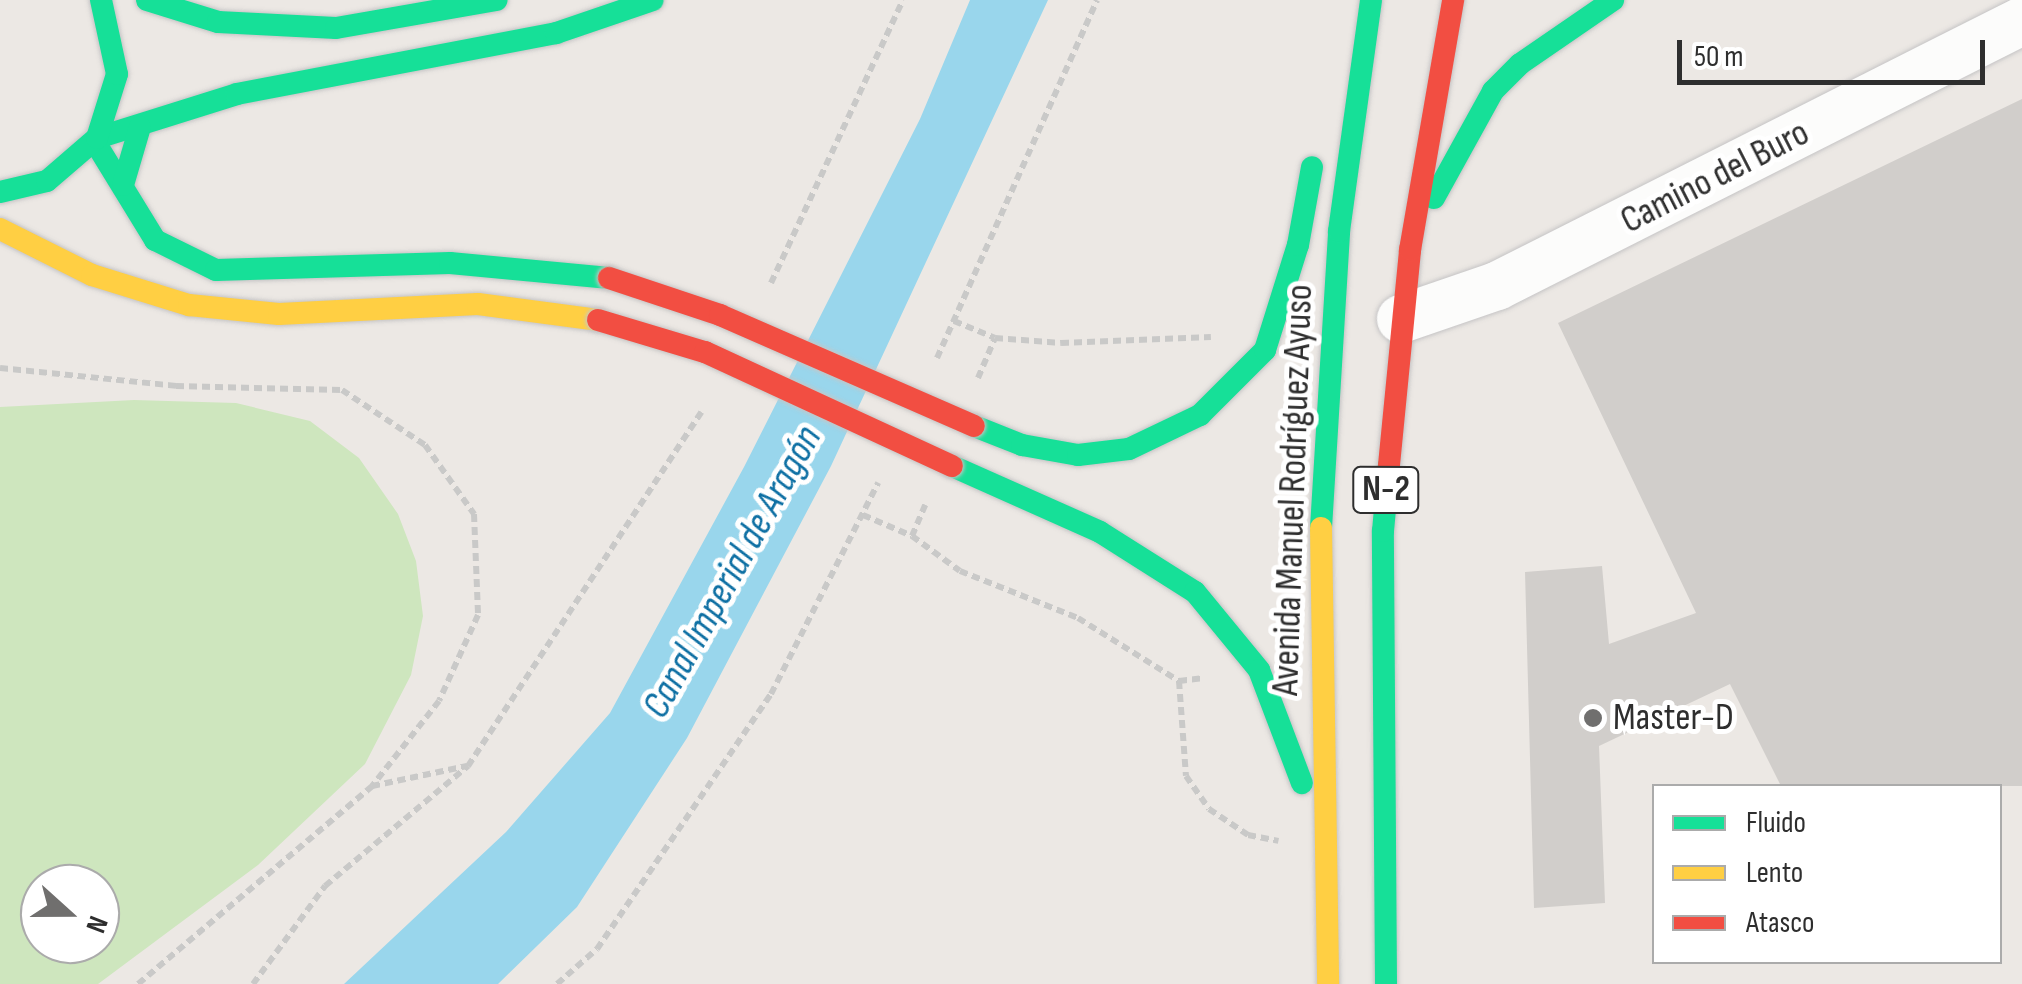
<!DOCTYPE html>
<html>
<head>
<meta charset="utf-8">
<style>
  body { margin:0 }
  #map { position:relative; width:2022px; height:984px; overflow:hidden; background:#ece8e4; font-family:"Sofia Sans Condensed",sans-serif }
  div>[style] { position:absolute }
  [style*='--x'] { left:calc(var(--x)*1px); top:calc(var(--y)*1px); width:calc(var(--w)*1px); rotate:calc(var(--a)*1deg) }
  .green>* { inset:0; background:#cee6be }
  .water>* { inset:0; background:#99d6ec }
  .building>* { inset:0; background:#d1cecb }
  .path>* { height:6px; margin-top:-3px; transform-origin:0; background:repeating-linear-gradient(90deg,#c9c9c8 0 8px,transparent 0 13px) }
  .roads { filter:drop-shadow(0 0 2px #c5c4c5) drop-shadow(0 0 2px #c5c4c5) }
  .street>* { height:48px; margin:-24px; padding:0 24px; transform-origin:24px; border-radius:24px; background:#fcfcfb }
  .fast>* { height:22px; margin:-11px; padding:0 11px; transform-origin:11px; border-radius:11px; background:#16e098 }
  .slow>* { height:22px; margin:-11px; padding:0 11px; transform-origin:11px; border-radius:11px; background:#ffcf43 }
  .jam>* { height:22px; margin:-11px; padding:0 11px; transform-origin:11px; border-radius:11px; background:#f24e42 }
  .bridges { filter:drop-shadow(0 0 2px #c6c5c4) drop-shadow(0 0 2px #c6c5c4) }
  .jam-bridge>* { height:22px; margin:-11px; padding:0 11px; transform-origin:11px; border-radius:11px; background:#f24e42 }
  .dots>* { width:28px; height:28px; translate:-50% -50%; box-sizing:border-box; border:5px solid #fff; border-radius:50% }
  span { translate:-50% -50%; white-space:nowrap; text-align:center; line-height:1.15; -webkit-text-stroke:10px #fff; paint-order:stroke }
  .shield-label span { padding:2px 8px; background:#fff; border:2px solid; border-radius:8px; -webkit-text-stroke-width:0 }
  .shield-label { font-size:35px; color:#2e2e2e; font-weight:700 }
  .street-label { font-size:38px; color:#2e2e2e }
  .poi-label { font-size:38px; color:#2e2e2e }
  .left { translate:0 -50%; text-align:left }
  .water-label { font-size:40px; color:#0d6fa3; font-style:italic }
  .legend { position:absolute; left:1652px; top:784px; width:350px; height:180px; box-sizing:border-box; background:#fff; border:2px solid #ababab; margin:0; padding:12px 18px; list-style:none; font-size:30px; color:#2e2e2e }
  .legend li { display:flex; align-items:center; gap:20px; height:50px }
  .legend b { width:50px; border:2px solid #ababab }
  .north { position:absolute; left:20px; top:864px; width:100px; height:100px; box-sizing:border-box; background:#fff; border:2px solid #ababab; border-radius:50%; rotate:111deg; font-size:28px; font-weight:700; line-height:40px; text-align:center; color:#2e2e2e }
  .north::after { content:''; display:block; margin:auto; width:35px; height:45px; background:#706f6e; clip-path:polygon(50% 0,100% 100%,50% 72%,0 100%) }
  .scale { position:absolute; left:1677px; top:40px; width:308px; height:45px; box-sizing:border-box; border:5px solid #2e2e2e; border-top:0; padding-left:12px; font-size:30px; line-height:35px; white-space:nowrap; color:#2e2e2e; -webkit-text-stroke:8px #fff; paint-order:stroke }
</style>
</head>
<body>
<div id="map">
  <div class="green">
    <div style="clip-path:polygon(evenodd,134px 400px,236px 403px,310px 421px,359px 458px,398px 514px,416px 561px,423px 616px,411px 675px,365px 764px,258px 865px,98px 984px,0 984px,0 407px,134px 400px,40px 884px,100px 884px,100px 944px,40px 944px,40px 884px)"></div>
  </div>
  <div class="water">
    <div style="clip-path:polygon(970px 0,1048px 0,831px 466px,687px 738px,577px 907px,498px 984px,344px 984px,506px 832px,610px 713px,744px 467px,920px 119px)"></div>
  </div>
  <div class="building">
    <div style="clip-path:polygon(2022px 99px,2022px 786px,1781px 786px,1730px 684px,1599px 746px,1605px 903px,1534px 908px,1525px 572px,1602px 566px,1609px 644px,1696px 613px,1558px 323px)"></div>
  </div>
  <div class="path">
    <div style="--x:771;--y:283;--w:312;--a:-65"></div>
    <div style="--x:954;--y:321;--w:44;--a:22.5"></div>
    <div style="--x:995;--y:338;--w:66;--a:4.3"></div>
    <div style="--x:1061;--y:343;--w:150;--a:-2.3"></div>
    <div style="--x:937;--y:358;--w:392;--a:-65.9"></div>
    <div style="--x:0;--y:368;--w:177;--a:5.8"></div>
    <div style="--x:176;--y:386;--w:166;--a:1.4"></div>
    <div style="--x:342;--y:390;--w:100;--a:33.5"></div>
    <div style="--x:425;--y:445;--w:85;--a:54.6"></div>
    <div style="--x:474;--y:514;--w:101;--a:87.7"></div>
    <div style="--x:478;--y:615;--w:94;--a:114.4"></div>
    <div style="--x:439;--y:701;--w:108;--a:128.2"></div>
    <div style="--x:978;--y:378;--w:43;--a:-67"></div>
    <div style="--x:863;--y:515;--w:53;--a:23.2"></div>
    <div style="--x:912;--y:536;--w:59;--a:36.1"></div>
    <div style="--x:960;--y:571;--w:127;--a:21.7"></div>
    <div style="--x:1078;--y:618;--w:119;--a:32"></div>
    <div style="--x:1179;--y:681;--w:25;--a:-7"></div>
    <div style="--x:912;--y:536;--w:34;--a:-67"></div>
    <div style="--x:1179;--y:681;--w:95;--a:85.8"></div>
    <div style="--x:1186;--y:776;--w:40;--a:55.1"></div>
    <div style="--x:1209;--y:809;--w:47;--a:33.7"></div>
    <div style="--x:1248;--y:835;--w:31;--a:11"></div>
    <div style="--x:138;--y:984;--w:307;--a:-40.2"></div>
    <div style="--x:372;--y:786;--w:97;--a:-11.9"></div>
    <div style="--x:253;--y:984;--w:122;--a:-53.7"></div>
    <div style="--x:325;--y:886;--w:187;--a:-40"></div>
    <div style="--x:468;--y:766;--w:424;--a:-56.6"></div>
    <div style="--x:557;--y:984;--w:53;--a:-41.2"></div>
    <div style="--x:597;--y:949;--w:309;--a:-55.7"></div>
    <div style="--x:771;--y:694;--w:237;--a:-63.1"></div>
  </div>
  <div class="roads">
    <div class="street">
      <div style="--x:1401;--y:319;--w:102;--a:-19"></div>
      <div style="--x:1497;--y:286;--w:588;--a:-26.78"></div>
    </div>
    <div class="fast">
      <div style="--x:147;--y:0;--w:74;--a:17.2"></div>
      <div style="--x:218;--y:22;--w:118;--a:2.9"></div>
      <div style="--x:336;--y:28;--w:163;--a:-9.9"></div>
      <div style="--x:97;--y:138;--w:147;--a:-17.4"></div>
      <div style="--x:237;--y:94;--w:325;--a:-10.8"></div>
      <div style="--x:556;--y:33;--w:102;--a:-18.8"></div>
      <div style="--x:95;--y:142;--w:115;--a:58.5"></div>
      <div style="--x:155;--y:240;--w:68;--a:26.2"></div>
      <div style="--x:216;--y:270;--w:234;--a:-1.7"></div>
      <div style="--x:450;--y:263;--w:160;--a:5.4"></div>
      <div style="--x:123;--y:185;--w:60;--a:-73.7"></div>
      <div style="--x:0;--y:192;--w:48;--a:-13.2"></div>
      <div style="--x:47;--y:181;--w:66;--a:-40.7"></div>
      <div style="--x:97;--y:138;--w:67;--a:-72.6"></div>
      <div style="--x:117;--y:74;--w:76;--a:-102.2"></div>
      <div style="--x:1434;--y:198;--w:122;--a:-61.1"></div>
      <div style="--x:1493;--y:91;--w:38;--a:-45"></div>
      <div style="--x:1520;--y:64;--w:113;--a:-34.5"></div>
      <div style="--x:974;--y:426;--w:52;--a:21.6"></div>
      <div style="--x:1022;--y:445;--w:57;--a:10.1"></div>
      <div style="--x:1078;--y:455;--w:51;--a:-6.7"></div>
      <div style="--x:1129;--y:449;--w:79;--a:-25.6"></div>
      <div style="--x:1200;--y:415;--w:92;--a:-45"></div>
      <div style="--x:1265;--y:350;--w:110;--a:-72.6"></div>
      <div style="--x:1298;--y:245;--w:79;--a:-79.8"></div>
      <div style="--x:952;--y:466;--w:162;--a:24"></div>
      <div style="--x:1100;--y:532;--w:112;--a:32.3"></div>
      <div style="--x:1195;--y:592;--w:101;--a:50.6"></div>
      <div style="--x:1259;--y:670;--w:121;--a:69.2"></div>
      <div style="--x:1321;--y:528;--w:298;--a:-86.5"></div>
      <div style="--x:1339;--y:231;--w:233;--a:-82.1"></div>
      <div style="--x:1386;--y:984;--w:453;--a:-90.4"></div>
      <div style="--x:1383;--y:531;--w:66;--a:-84.8"></div>
    </div>
    <div class="slow">
      <div style="--x:0;--y:229;--w:103;--a:26.6"></div>
      <div style="--x:92;--y:275;--w:102;--a:17.2"></div>
      <div style="--x:189;--y:305;--w:90;--a:5.7"></div>
      <div style="--x:279;--y:314;--w:199;--a:-2.9"></div>
      <div style="--x:478;--y:304;--w:121;--a:7.6"></div>
      <div style="--x:1321;--y:528;--w:456;--a:89.1"></div>
    </div>
    <div class="jam">
      <div style="--x:1389;--y:465;--w:216;--a:-84.4"></div>
      <div style="--x:1410;--y:250;--w:254;--a:-80.2"></div>
    </div>
  </div>
  <div class="bridges">
    <div class="jam-bridge">
      <div style="--x:609;--y:278;--w:117;--a:18.4"></div>
      <div style="--x:720;--y:315;--w:277;--a:23.6"></div>
      <div style="--x:598;--y:320;--w:112;--a:16.7"></div>
      <div style="--x:705;--y:352;--w:272;--a:24.8"></div>
    </div>
  </div>
  <div class="dots">
    <div style="left:1593px;top:718px;background:#706f6e"></div>
  </div>
  <div class="shield-label">
    <span style="left:1386px;top:490px">N-2</span>
  </div>
  <div class="street-label">
    <span style="left:1715px;top:177px;rotate:-27deg">Camino del Buro</span>
    <span style="left:1293px;top:490px;rotate:-88deg">Avenida Manuel Rodríguez Ayuso</span>
  </div>
  <div class="poi-label">
    <span class="left" style="left:1613px;top:718px">Master-D</span>
  </div>
  <div class="water-label">
    <span style="left:732px;top:572px;rotate:-61deg">Canal Imperial de Aragón</span>
  </div>
  <ul class="legend">
  <li><b style="height:12px;background:#16e098"></b>Fluido</li>
  <li><b style="height:12px;background:#ffcf43"></b>Lento</li>
  <li><b style="height:12px;background:#f24e42"></b>Atasco</li>
  </ul>
  <div class="north">N</div>
  <div class="scale">50 m</div>
</div>
</body>
</html>
